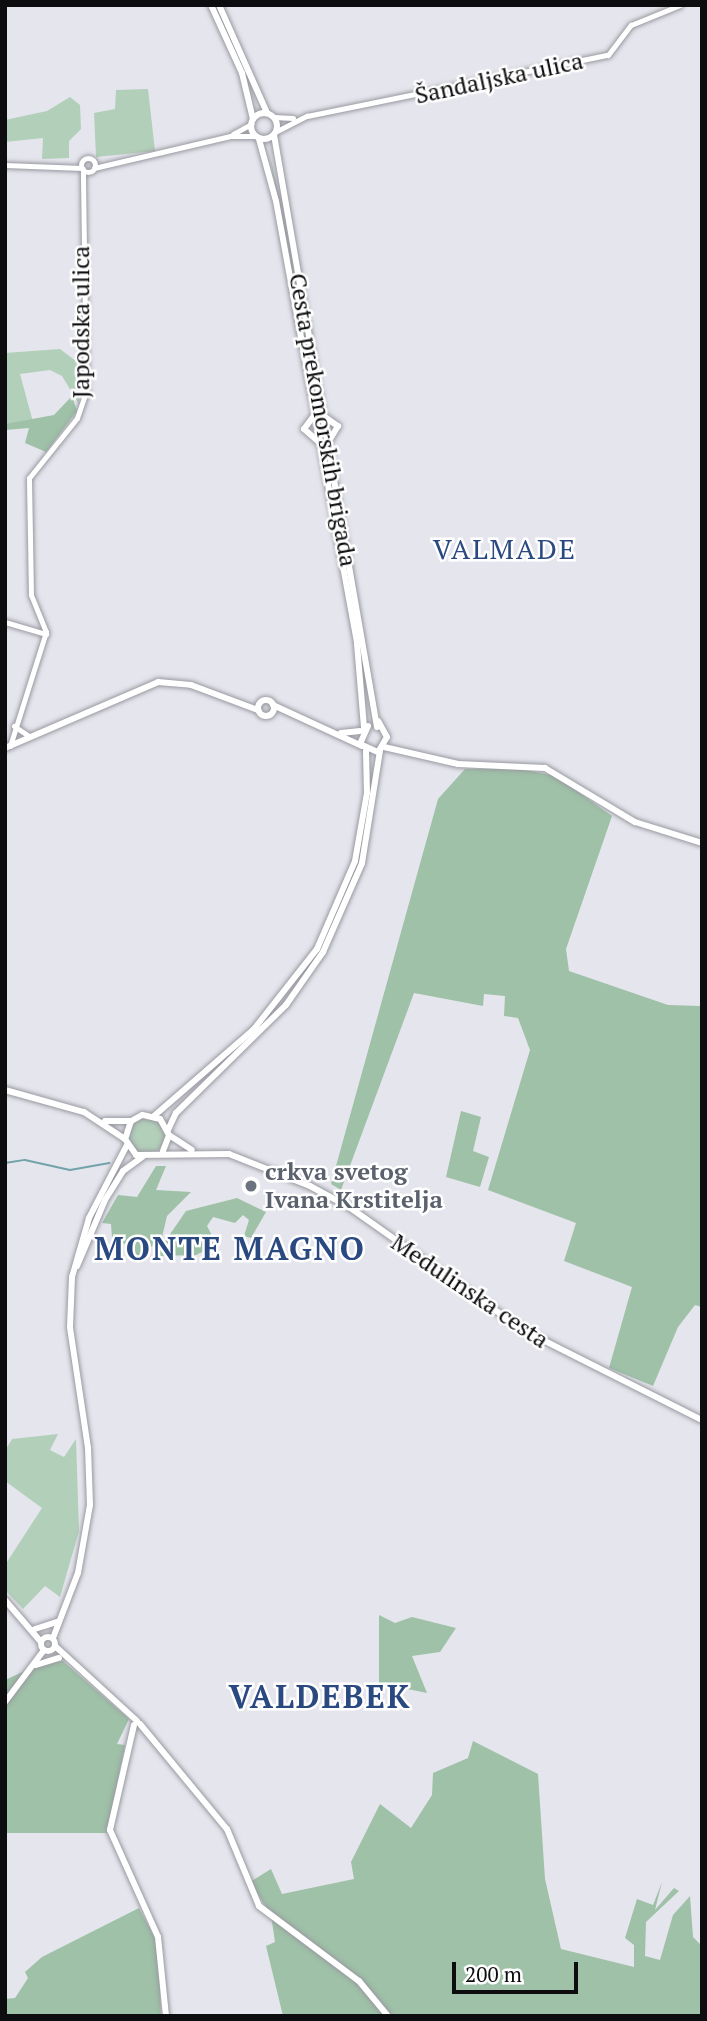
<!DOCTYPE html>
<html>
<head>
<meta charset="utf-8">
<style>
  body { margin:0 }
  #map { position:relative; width:707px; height:2021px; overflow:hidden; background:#e5e5ed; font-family:"PT Serif",serif }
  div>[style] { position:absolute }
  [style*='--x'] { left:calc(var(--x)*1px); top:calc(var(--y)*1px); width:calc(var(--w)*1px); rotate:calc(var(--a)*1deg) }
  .green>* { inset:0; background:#b2cfb9 }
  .round { border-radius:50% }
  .forest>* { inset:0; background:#9ec1a7 }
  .stream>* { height:2px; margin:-1px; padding:0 1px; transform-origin:1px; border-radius:1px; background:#72a2aa }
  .roads { filter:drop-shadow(0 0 2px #9999a1) drop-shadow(0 0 2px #9999a1) }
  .tertiary>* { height:5px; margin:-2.5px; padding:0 2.5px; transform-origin:2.5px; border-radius:2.5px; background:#fff }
  .tertiary>.ring { margin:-2.5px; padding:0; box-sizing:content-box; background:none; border:5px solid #fff; border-radius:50% }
  .secondary>* { height:6px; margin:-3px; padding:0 3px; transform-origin:3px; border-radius:3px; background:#fff }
  .secondary>.ring { margin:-3px; padding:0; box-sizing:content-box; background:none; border:6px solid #fff; border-radius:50% }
  .dots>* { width:19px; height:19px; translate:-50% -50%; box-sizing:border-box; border:4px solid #fff; border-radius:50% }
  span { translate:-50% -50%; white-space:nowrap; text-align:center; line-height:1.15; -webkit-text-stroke:5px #fff; paint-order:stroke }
  .street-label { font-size:24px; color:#0d0d10 }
  .worship-label { font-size:24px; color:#5b616d; font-weight:700 }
  .left { translate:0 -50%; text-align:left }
  .quarter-label { font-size:28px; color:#2a4981; letter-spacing:2px }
  .district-label { font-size:32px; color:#2a4981; font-weight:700; letter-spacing:2px }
  .frame { position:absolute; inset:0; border:7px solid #0d0d10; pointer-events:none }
  .scale { position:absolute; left:452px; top:1962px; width:126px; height:32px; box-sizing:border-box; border:4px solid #0d0d10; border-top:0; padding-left:9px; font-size:21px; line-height:24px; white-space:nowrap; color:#0d0d10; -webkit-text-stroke:5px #fff; paint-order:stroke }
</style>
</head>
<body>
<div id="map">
  <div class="green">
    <div style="clip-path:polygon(148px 89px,155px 151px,96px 157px,94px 113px,115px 109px,116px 90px)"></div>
    <div style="clip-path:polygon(70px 97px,80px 105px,81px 129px,69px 141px,69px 158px,42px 159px,43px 138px,5px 142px,5px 120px,47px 111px)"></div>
    <div style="clip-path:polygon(269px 152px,285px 222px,340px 532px,339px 531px)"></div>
    <div style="clip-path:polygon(60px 349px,81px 365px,79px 404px,62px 376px,50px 370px,20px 374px,33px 422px,5px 424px,5px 353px)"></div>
    <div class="round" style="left:129px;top:1118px;width:36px;height:36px"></div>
    <div style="clip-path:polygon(58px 1434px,50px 1450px,64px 1457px,76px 1439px,79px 1531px,60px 1597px,45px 1586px,23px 1609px,5px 1590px,5px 1565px,42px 1508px,5px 1481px,5px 1451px,12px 1439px)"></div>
  </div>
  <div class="forest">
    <div style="clip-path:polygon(72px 396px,77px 411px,46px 452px,25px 443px,29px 428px,5px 430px,5px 424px,54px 415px)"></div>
    <div style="clip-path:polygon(516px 768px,556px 776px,612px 816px,566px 949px,569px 971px,668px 1005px,700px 1006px,702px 1307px,695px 1305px,678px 1327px,653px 1386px,609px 1368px,632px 1287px,564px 1261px,576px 1223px,488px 1190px,530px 1050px,518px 1018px,504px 1016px,505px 996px,484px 994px,483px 1006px,414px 993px,341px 1190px,331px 1184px,438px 799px,465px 769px)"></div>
    <div style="clip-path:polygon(461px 1111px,481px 1117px,473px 1151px,489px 1157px,480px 1187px,446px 1177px)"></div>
    <div style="clip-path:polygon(156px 1166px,166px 1166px,156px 1190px,191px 1192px,167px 1216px,162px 1237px,137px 1260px,130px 1247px,112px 1237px,111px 1224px,102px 1223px,118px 1195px,137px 1197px)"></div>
    <div style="clip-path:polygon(237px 1198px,266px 1212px,251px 1238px,244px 1236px,249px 1220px,243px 1215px,235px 1223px,213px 1217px,207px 1226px,217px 1245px,196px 1255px,155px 1256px,186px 1211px)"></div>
    <div style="clip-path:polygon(379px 1615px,395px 1623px,412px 1617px,456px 1628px,440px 1652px,412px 1656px,427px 1693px,379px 1683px)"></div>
    <div style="clip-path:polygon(63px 1661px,129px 1719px,117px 1744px,125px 1745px,107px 1833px,5px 1833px,5px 1680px,44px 1662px)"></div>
    <div style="clip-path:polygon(473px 1741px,538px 1774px,545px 1879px,561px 1949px,634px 1967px,634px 1945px,625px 1938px,637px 1899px,653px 1905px,662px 1882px,655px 1910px,674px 1888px,679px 1891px,646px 1922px,645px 1956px,660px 1960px,673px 1915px,690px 1896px,693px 1937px,702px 1946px,702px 2016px,283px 2016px,266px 1946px,275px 1942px,271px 1915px,250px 1882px,271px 1869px,282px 1894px,354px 1879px,351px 1862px,380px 1804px,411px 1828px,432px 1795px,433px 1773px,468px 1758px)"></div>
    <div style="clip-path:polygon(139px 1908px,158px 1944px,161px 2016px,5px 2016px,5px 1999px,15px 1998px,28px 1978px,25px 1972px,42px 1957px)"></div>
  </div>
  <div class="stream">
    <div style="--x:5;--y:1163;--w:20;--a:-9"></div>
    <div style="--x:25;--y:1160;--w:46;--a:12.5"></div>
    <div style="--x:70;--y:1170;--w:40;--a:-10"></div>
  </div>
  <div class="roads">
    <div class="tertiary">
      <div style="--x:274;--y:117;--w:19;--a:3"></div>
      <div style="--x:277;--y:131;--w:34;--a:-27"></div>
      <div style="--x:307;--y:116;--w:307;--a:-11.5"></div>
      <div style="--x:608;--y:55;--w:38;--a:-53"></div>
      <div style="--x:631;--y:25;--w:53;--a:-22.2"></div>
      <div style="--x:233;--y:134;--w:21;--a:-29"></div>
      <div class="ring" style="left:81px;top:158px;width:9px;height:9px"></div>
      <div style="--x:5;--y:165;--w:77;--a:2.2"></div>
      <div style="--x:94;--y:168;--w:140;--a:-13.2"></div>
      <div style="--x:230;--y:136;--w:25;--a:0"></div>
      <div style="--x:5;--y:622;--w:43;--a:16.3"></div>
      <div style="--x:14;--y:726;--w:18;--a:34"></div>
      <div style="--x:10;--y:746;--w:120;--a:-72.5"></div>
      <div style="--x:46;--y:632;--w:40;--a:-112"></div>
      <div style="--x:31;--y:595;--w:117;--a:-91"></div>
      <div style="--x:29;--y:478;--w:77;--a:-51.3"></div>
      <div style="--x:77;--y:418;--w:28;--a:-71"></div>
      <div style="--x:86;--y:392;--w:223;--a:-90.8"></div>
    </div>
    <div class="secondary">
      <div style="--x:211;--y:5;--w:75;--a:65.5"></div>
      <div style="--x:242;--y:73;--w:47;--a:76.6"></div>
      <div style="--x:219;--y:5;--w:118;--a:66"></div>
      <div class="ring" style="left:251px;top:113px;width:20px;height:20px"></div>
      <div style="--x:274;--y:135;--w:601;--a:80.13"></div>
      <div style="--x:259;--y:139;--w:64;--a:74.7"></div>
      <div style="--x:276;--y:201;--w:450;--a:79.6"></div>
      <div style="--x:357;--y:644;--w:84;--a:85.2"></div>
      <div style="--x:313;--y:417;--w:15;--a:127"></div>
      <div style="--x:304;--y:429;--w:20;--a:41"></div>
      <div style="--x:325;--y:417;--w:16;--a:35"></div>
      <div style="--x:338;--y:426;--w:17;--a:121"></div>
      <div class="ring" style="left:258px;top:700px;width:10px;height:10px"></div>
      <div style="--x:273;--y:705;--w:98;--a:24.7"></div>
      <div style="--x:368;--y:726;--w:20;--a:114"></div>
      <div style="--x:360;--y:744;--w:20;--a:24"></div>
      <div style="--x:378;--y:752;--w:17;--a:-59"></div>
      <div style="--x:387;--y:737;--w:18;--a:-119"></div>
      <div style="--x:341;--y:733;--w:19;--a:-6"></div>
      <div style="--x:384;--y:747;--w:76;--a:12.9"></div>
      <div style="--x:458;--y:764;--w:87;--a:2.6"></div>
      <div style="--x:545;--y:768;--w:105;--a:31"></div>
      <div style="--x:635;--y:822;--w:70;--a:17.4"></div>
      <div style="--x:5;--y:748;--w:167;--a:-23.3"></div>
      <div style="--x:158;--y:682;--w:33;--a:5"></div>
      <div style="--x:191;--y:685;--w:72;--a:20.5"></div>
      <div style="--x:5;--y:1090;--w:82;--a:15.6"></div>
      <div style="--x:84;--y:1112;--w:49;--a:33.4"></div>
      <div style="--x:154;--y:1116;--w:133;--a:-41"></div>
      <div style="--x:254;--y:1029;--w:102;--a:-51.8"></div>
      <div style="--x:317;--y:949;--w:96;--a:-66.6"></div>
      <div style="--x:355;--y:861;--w:69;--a:-80"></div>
      <div style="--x:367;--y:793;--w:42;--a:-91.4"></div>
      <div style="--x:105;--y:1121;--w:26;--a:0"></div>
      <div style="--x:168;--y:1130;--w:19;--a:-65"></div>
      <div style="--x:176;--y:1113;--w:154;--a:-44.5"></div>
      <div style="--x:286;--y:1005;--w:65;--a:-55.1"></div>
      <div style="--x:323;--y:952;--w:97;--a:-66.3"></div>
      <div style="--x:362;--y:863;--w:114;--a:-80.9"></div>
      <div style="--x:169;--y:1135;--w:27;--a:33"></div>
      <div style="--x:163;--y:1151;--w:17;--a:-69"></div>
      <div style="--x:169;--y:1135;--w:18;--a:-119"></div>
      <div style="--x:160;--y:1119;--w:18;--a:-167"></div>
      <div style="--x:142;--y:1115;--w:13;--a:151"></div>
      <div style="--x:131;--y:1121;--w:19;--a:108"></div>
      <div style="--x:125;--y:1139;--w:19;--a:55"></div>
      <div style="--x:136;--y:1155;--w:93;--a:-0.6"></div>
      <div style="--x:229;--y:1154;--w:87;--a:21.6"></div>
      <div style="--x:310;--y:1186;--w:44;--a:28.3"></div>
      <div style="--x:349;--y:1207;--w:215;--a:35.2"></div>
      <div style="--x:525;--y:1331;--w:198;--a:26.7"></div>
      <div style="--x:77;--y:1266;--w:72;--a:-67"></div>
      <div style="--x:105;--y:1200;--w:34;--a:-58"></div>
      <div style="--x:123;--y:1171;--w:24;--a:-36"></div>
      <div style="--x:5;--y:1600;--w:55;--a:49.4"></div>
      <div style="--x:35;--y:1629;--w:25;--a:-18"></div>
      <div class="ring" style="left:41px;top:1637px;width:8px;height:8px"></div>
      <div style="--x:53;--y:1638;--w:70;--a:-69"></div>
      <div style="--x:78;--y:1573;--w:69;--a:-80"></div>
      <div style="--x:90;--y:1505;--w:57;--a:-92"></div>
      <div style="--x:88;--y:1448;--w:122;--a:-98.5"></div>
      <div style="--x:70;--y:1327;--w:50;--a:-87.7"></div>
      <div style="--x:72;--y:1277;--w:61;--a:-73.9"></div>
      <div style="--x:89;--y:1218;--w:82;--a:-62.5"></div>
      <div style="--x:55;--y:1646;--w:111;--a:42.4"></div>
      <div style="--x:36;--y:1665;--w:24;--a:-17"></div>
      <div style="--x:5;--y:1702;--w:65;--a:-53.1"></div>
      <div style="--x:140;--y:1724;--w:136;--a:50.4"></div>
      <div style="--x:227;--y:1829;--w:83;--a:67.4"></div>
      <div style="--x:259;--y:1906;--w:125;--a:36.9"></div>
      <div style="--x:359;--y:1981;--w:45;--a:50.4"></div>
      <div style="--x:134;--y:1725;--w:108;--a:102.9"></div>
      <div style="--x:110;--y:1830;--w:117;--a:65.8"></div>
      <div style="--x:158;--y:1937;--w:79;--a:84.2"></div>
    </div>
  </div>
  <div class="dots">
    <div style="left:251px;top:1186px;background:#6b7280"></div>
  </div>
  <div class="street-label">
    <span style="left:499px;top:78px;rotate:-12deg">Šandaljska ulica</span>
    <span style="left:81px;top:322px;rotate:-90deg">Japodska ulica</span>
    <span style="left:323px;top:420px;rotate:80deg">Cesta prekomorskih brigada</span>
    <span style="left:470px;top:1291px;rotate:34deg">Medulinska cesta</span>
  </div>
  <div class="worship-label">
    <span class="left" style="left:265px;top:1186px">crkva svetog<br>Ivana Krstitelja</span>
  </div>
  <div class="quarter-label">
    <span style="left:505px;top:549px">VALMADE</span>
  </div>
  <div class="district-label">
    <span style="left:230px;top:1248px">MONTE MAGNO</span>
    <span style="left:320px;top:1696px">VALDEBEK</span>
  </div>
  <div class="frame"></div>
  <div class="scale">200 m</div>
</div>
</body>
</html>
